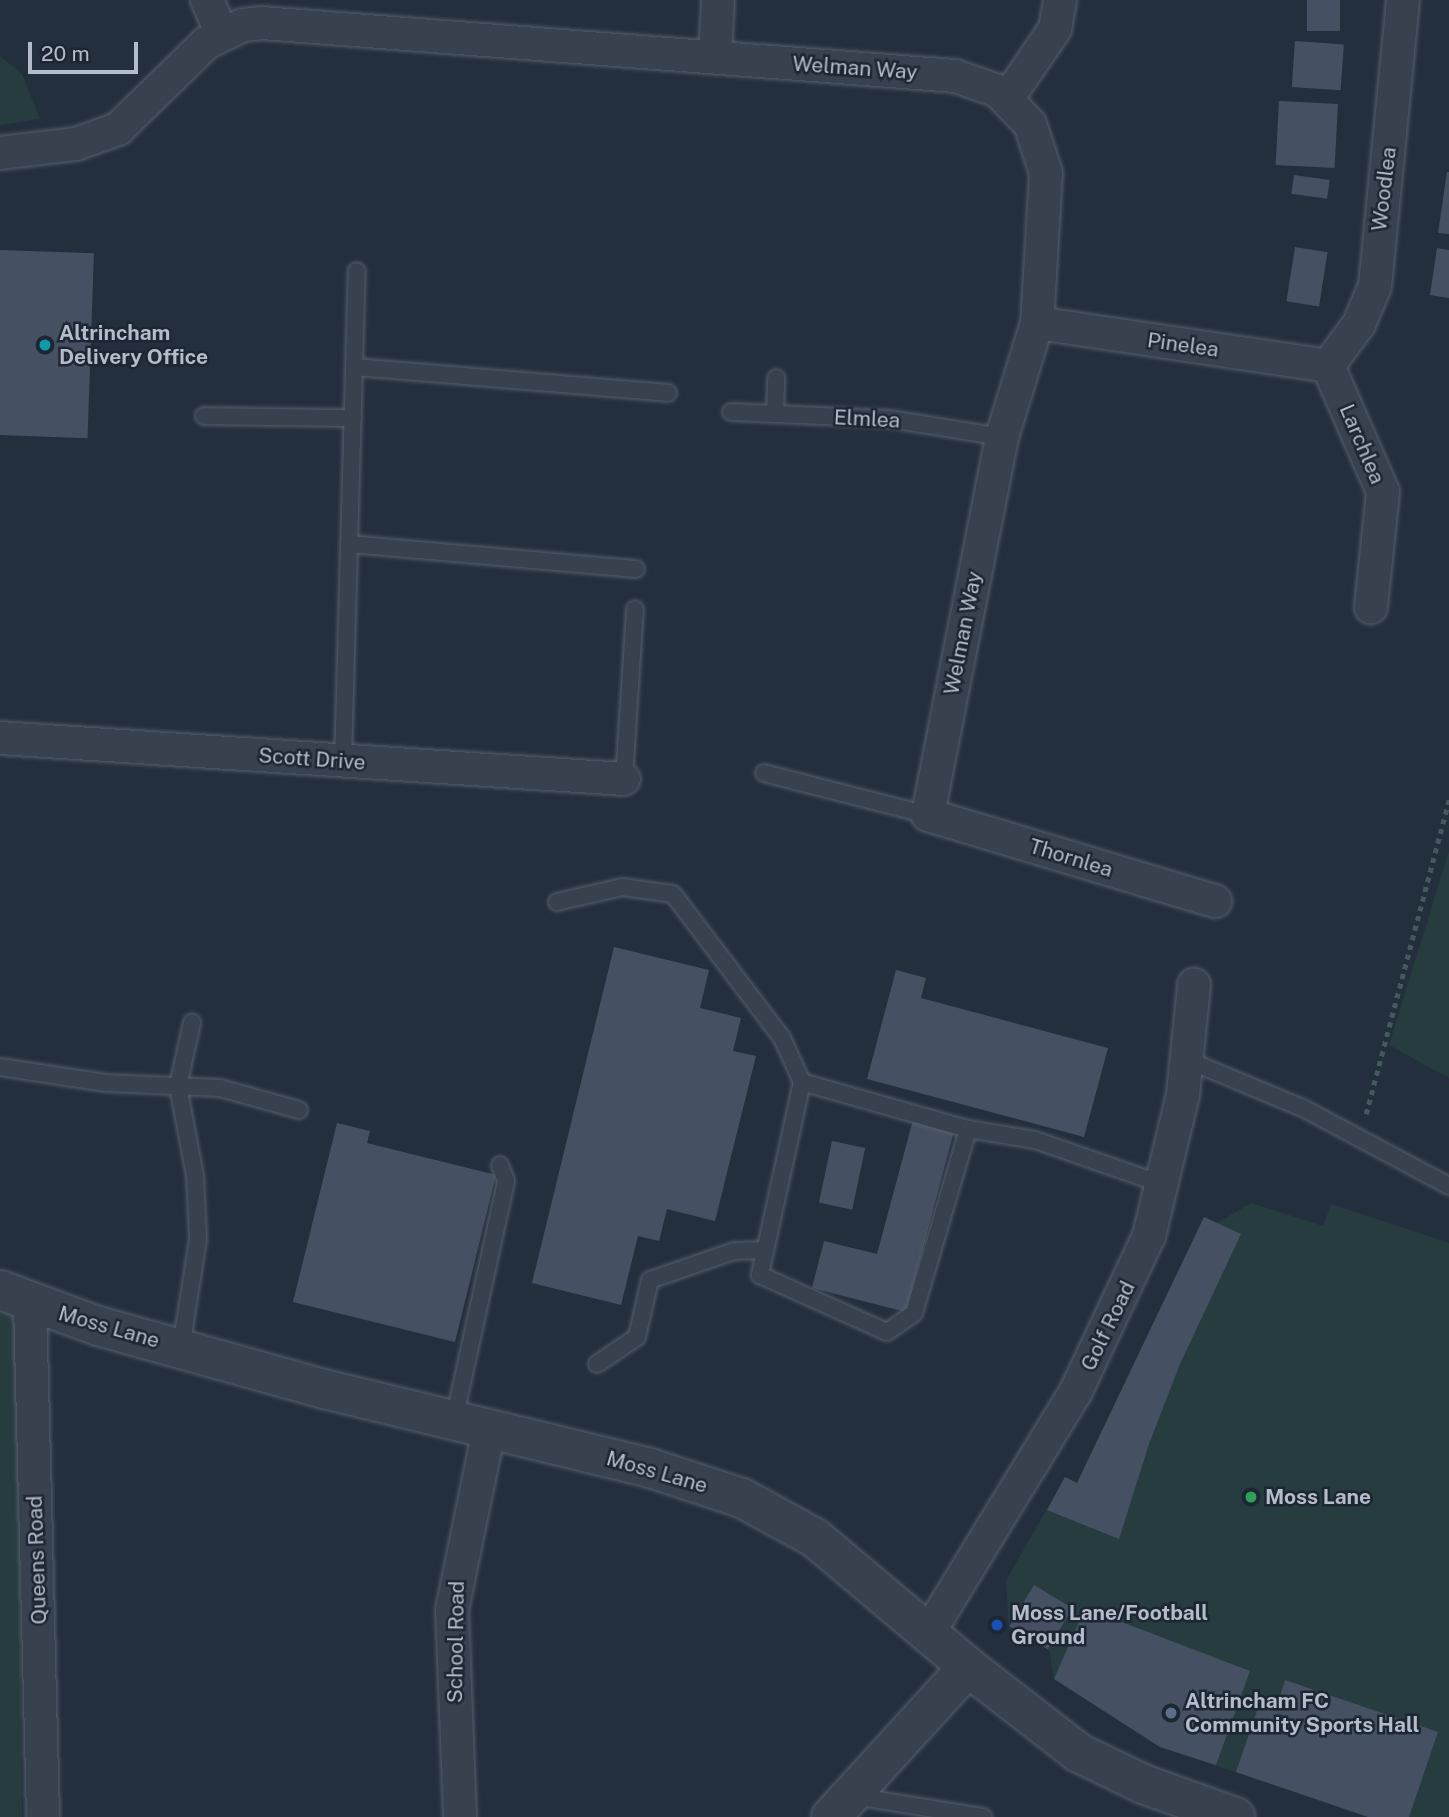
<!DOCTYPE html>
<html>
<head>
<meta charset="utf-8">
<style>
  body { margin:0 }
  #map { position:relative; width:1449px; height:1817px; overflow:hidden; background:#242f3e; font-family:"Public Sans",sans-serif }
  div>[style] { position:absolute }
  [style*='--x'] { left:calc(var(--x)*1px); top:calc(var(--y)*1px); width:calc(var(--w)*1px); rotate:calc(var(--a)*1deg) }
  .green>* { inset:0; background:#263c3f }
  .building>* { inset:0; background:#455162; transform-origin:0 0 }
  .path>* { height:4.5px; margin-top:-2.25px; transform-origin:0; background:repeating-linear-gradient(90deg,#44595c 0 5px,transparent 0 10px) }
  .roads { filter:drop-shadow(0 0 2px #565f6c) drop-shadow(0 0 2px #565f6c) }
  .service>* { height:16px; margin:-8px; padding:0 8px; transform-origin:8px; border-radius:8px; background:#38414e }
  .minor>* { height:32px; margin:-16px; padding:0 16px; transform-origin:16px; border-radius:16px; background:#38414e }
  .tertiary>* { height:38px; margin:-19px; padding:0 19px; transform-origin:19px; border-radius:19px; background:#38414e }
  .dots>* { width:19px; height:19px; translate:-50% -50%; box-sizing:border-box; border:4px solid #1d2633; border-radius:50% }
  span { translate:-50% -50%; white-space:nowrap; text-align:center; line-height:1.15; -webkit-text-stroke:5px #1d2633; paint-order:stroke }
  .street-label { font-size:21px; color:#b4bcc9 }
  .poi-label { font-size:21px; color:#b4bcc9; font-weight:700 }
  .left { translate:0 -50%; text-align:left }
  .scale { position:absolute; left:28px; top:42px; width:110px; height:32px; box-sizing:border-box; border:4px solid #b4bcc9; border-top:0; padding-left:9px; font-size:21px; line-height:24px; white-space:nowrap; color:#b4bcc9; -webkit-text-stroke:5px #1d2633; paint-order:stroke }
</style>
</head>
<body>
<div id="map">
  <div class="green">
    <div style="clip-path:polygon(0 56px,22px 74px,40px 119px,0 125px)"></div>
    <div style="clip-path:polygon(1449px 851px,1449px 1078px,1389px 1045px)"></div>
    <div style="clip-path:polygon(1251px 1203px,1323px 1226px,1331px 1204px,1449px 1243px,1449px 1817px,1368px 1817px,1160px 1747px,1054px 1679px,1049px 1650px,1009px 1626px,1006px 1581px,1065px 1477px,1077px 1483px,1204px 1217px,1217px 1223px)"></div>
    <div style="clip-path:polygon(0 1309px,18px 1317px,22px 1817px,0 1817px)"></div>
  </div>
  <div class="building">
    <div style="left:1307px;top:0;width:33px;height:31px"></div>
    <div style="left:1295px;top:41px;width:49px;height:46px;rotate:4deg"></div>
    <div style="left:1279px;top:101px;width:59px;height:64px;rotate:3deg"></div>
    <div style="clip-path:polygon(1447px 172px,1449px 172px,1449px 234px,1438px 233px)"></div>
    <div style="left:1294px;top:175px;width:36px;height:19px;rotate:8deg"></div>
    <div style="left:1295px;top:247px;width:33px;height:55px;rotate:9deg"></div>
    <div style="clip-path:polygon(1437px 248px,1449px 250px,1449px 298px,1430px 295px)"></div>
    <div style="left:0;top:250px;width:94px;height:185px;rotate:2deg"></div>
    <div style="clip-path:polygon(614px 947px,709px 970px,700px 1008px,741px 1018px,733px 1051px,756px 1056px,715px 1221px,667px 1209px,659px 1241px,638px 1236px,621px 1305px,532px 1283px)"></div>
    <div style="clip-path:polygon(896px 970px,926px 978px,921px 998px,1108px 1048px,1084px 1137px,867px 1079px)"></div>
    <div style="clip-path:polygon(913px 1120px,954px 1131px,906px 1312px,812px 1288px,824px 1241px,877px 1254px)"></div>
    <div style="clip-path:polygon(337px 1123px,370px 1131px,367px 1143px,496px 1175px,455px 1342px,293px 1302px)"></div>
    <div style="left:832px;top:1141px;width:34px;height:63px;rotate:12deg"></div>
    <div style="clip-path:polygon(1204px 1217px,1241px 1234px,1180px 1364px,1149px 1444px,1119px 1539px,1047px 1510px,1065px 1477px,1077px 1483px)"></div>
    <div style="left:1034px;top:1585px;width:45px;height:48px;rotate:31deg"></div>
    <div style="clip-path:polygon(1085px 1608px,1250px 1671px,1216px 1765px,1160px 1747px,1054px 1679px)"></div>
    <div style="clip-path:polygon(1285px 1680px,1438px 1732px,1409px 1817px,1368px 1817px,1236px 1772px,1259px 1705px,1275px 1711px)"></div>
  </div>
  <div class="path">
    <div style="--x:1366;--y:1114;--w:325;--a:-75.2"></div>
  </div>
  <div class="roads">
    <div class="service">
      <div style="--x:354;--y:367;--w:315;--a:4.7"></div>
      <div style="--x:731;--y:412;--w:159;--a:2.5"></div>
      <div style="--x:890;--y:419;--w:113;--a:9.1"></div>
      <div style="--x:775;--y:414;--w:36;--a:-88"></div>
      <div style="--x:204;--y:416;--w:149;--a:0.8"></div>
      <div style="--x:349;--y:544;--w:288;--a:5"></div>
      <div style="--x:343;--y:762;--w:491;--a:-88.4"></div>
      <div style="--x:764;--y:773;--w:169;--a:14.4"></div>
      <div style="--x:624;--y:779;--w:170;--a:-86.3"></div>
      <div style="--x:557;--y:902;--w:67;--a:-13"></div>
      <div style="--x:622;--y:887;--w:51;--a:7.8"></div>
      <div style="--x:673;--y:894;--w:181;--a:52.9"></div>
      <div style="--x:782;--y:1038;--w:48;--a:65.6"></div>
      <div style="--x:1185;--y:1059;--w:128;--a:22.6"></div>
      <div style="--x:1303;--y:1108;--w:166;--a:28.1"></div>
      <div style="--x:0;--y:1067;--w:107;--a:8.6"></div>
      <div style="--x:106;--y:1083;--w:114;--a:2.5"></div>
      <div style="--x:220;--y:1088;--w:82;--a:15.6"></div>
      <div style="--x:968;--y:1129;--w:173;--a:-164.2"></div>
      <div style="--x:802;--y:1082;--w:198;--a:102.3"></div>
      <div style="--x:760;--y:1275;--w:139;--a:24.2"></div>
      <div style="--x:887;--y:1332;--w:33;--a:-35"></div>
      <div style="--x:914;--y:1313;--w:192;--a:-73.6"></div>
      <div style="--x:968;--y:1129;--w:68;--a:9.3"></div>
      <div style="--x:1035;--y:1140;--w:137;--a:19.2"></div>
      <div style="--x:181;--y:1348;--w:110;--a:-81.1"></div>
      <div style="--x:198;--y:1239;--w:63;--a:-92.7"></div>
      <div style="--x:195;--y:1176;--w:92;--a:-100.7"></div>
      <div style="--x:178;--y:1086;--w:65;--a:-77.5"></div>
      <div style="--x:597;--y:1364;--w:48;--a:-34"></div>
      <div style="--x:637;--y:1337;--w:58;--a:-77.2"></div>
      <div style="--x:650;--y:1280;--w:89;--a:-19"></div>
      <div style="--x:734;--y:1251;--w:31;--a:-2"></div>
      <div style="--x:454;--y:1420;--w:245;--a:-77.7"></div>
      <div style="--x:506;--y:1181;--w:17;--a:-111"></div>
      <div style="--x:853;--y:1796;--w:132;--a:9.2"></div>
    </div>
    <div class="minor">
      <div style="--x:207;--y:0;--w:37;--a:66"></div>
      <div style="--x:715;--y:57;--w:57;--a:-87"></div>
      <div style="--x:1007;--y:99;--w:85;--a:-55.6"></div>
      <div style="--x:1055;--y:29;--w:29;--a:-80"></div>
      <div style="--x:0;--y:153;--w:77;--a:-6.8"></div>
      <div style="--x:76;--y:144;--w:45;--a:-19.7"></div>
      <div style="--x:118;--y:129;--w:123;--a:-44.3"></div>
      <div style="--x:206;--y:43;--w:41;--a:-25.9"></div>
      <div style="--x:243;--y:25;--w:19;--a:-6"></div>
      <div style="--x:262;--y:23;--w:695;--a:4.37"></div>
      <div style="--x:955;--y:76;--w:46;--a:19.2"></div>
      <div style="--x:998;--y:91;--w:46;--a:45.9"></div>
      <div style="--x:1030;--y:124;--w:52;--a:71.9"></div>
      <div style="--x:1046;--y:173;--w:150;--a:93.4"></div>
      <div style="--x:1037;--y:323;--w:119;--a:107.1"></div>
      <div style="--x:1002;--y:437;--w:385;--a:101.1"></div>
      <div style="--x:928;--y:815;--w:300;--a:16.7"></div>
      <div style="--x:1037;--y:323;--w:294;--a:8.4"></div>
      <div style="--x:1328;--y:366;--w:52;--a:-53.6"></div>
      <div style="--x:1359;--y:324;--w:41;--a:-67.2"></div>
      <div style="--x:1375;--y:286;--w:287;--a:-84.4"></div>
      <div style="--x:1328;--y:366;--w:137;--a:66.4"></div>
      <div style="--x:1383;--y:492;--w:116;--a:96"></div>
      <div style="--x:0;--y:738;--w:625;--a:3.76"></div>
      <div style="--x:30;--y:1303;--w:514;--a:88.55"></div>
      <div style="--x:929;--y:1632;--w:282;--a:-58.6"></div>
      <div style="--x:1076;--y:1391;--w:171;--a:-64.8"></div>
      <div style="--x:1149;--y:1236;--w:146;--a:-76.5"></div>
      <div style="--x:1183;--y:1094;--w:110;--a:-84.2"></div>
      <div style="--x:460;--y:1817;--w:207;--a:-92.2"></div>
      <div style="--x:452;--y:1610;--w:185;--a:-78.4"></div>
    </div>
    <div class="tertiary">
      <div style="--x:0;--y:1290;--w:104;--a:20.2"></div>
      <div style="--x:98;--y:1326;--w:235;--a:15.6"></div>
      <div style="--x:324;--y:1389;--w:335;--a:13.6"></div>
      <div style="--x:650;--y:1468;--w:97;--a:18.1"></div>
      <div style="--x:742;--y:1498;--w:83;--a:28.7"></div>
      <div style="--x:815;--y:1538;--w:200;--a:40.1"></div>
      <div style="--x:968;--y:1667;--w:140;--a:37.8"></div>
      <div style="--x:1079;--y:1753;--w:71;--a:25.8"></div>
      <div style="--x:1143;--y:1784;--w:98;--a:19.7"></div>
      <div style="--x:831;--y:1817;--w:203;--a:-47.6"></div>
    </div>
  </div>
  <div class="dots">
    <div style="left:45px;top:345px;background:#0f9aa8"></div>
    <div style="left:1251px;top:1497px;background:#2e9e5b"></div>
    <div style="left:997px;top:1625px;background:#1a4fb4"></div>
    <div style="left:1171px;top:1713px;background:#5c6f8a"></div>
  </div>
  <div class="street-label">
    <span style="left:855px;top:68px;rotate:4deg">Welman Way</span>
    <span style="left:1384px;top:189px;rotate:-83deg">Woodlea</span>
    <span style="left:1183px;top:345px;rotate:8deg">Pinelea</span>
    <span style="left:867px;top:419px;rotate:3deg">Elmlea</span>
    <span style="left:1362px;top:444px;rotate:67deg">Larchlea</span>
    <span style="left:963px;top:633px;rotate:-79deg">Welman Way</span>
    <span style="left:312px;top:759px;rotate:4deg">Scott Drive</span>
    <span style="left:1071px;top:858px;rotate:17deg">Thornlea</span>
    <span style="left:1108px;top:1326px;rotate:-64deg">Golf Road</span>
    <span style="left:109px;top:1327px;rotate:16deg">Moss Lane</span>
    <span style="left:657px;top:1472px;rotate:16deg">Moss Lane</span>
    <span style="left:37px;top:1560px;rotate:-92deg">Queens Road</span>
    <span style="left:456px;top:1642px;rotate:-89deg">School Road</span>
  </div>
  <div class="poi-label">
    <span class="left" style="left:59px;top:345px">Altrincham<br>Delivery Office</span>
    <span class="left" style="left:1265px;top:1497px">Moss Lane</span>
    <span class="left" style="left:1011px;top:1625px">Moss Lane/Football<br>Ground</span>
    <span class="left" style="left:1185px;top:1713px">Altrincham FC<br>Community Sports Hall</span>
  </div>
  <div class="scale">20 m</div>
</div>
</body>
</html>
